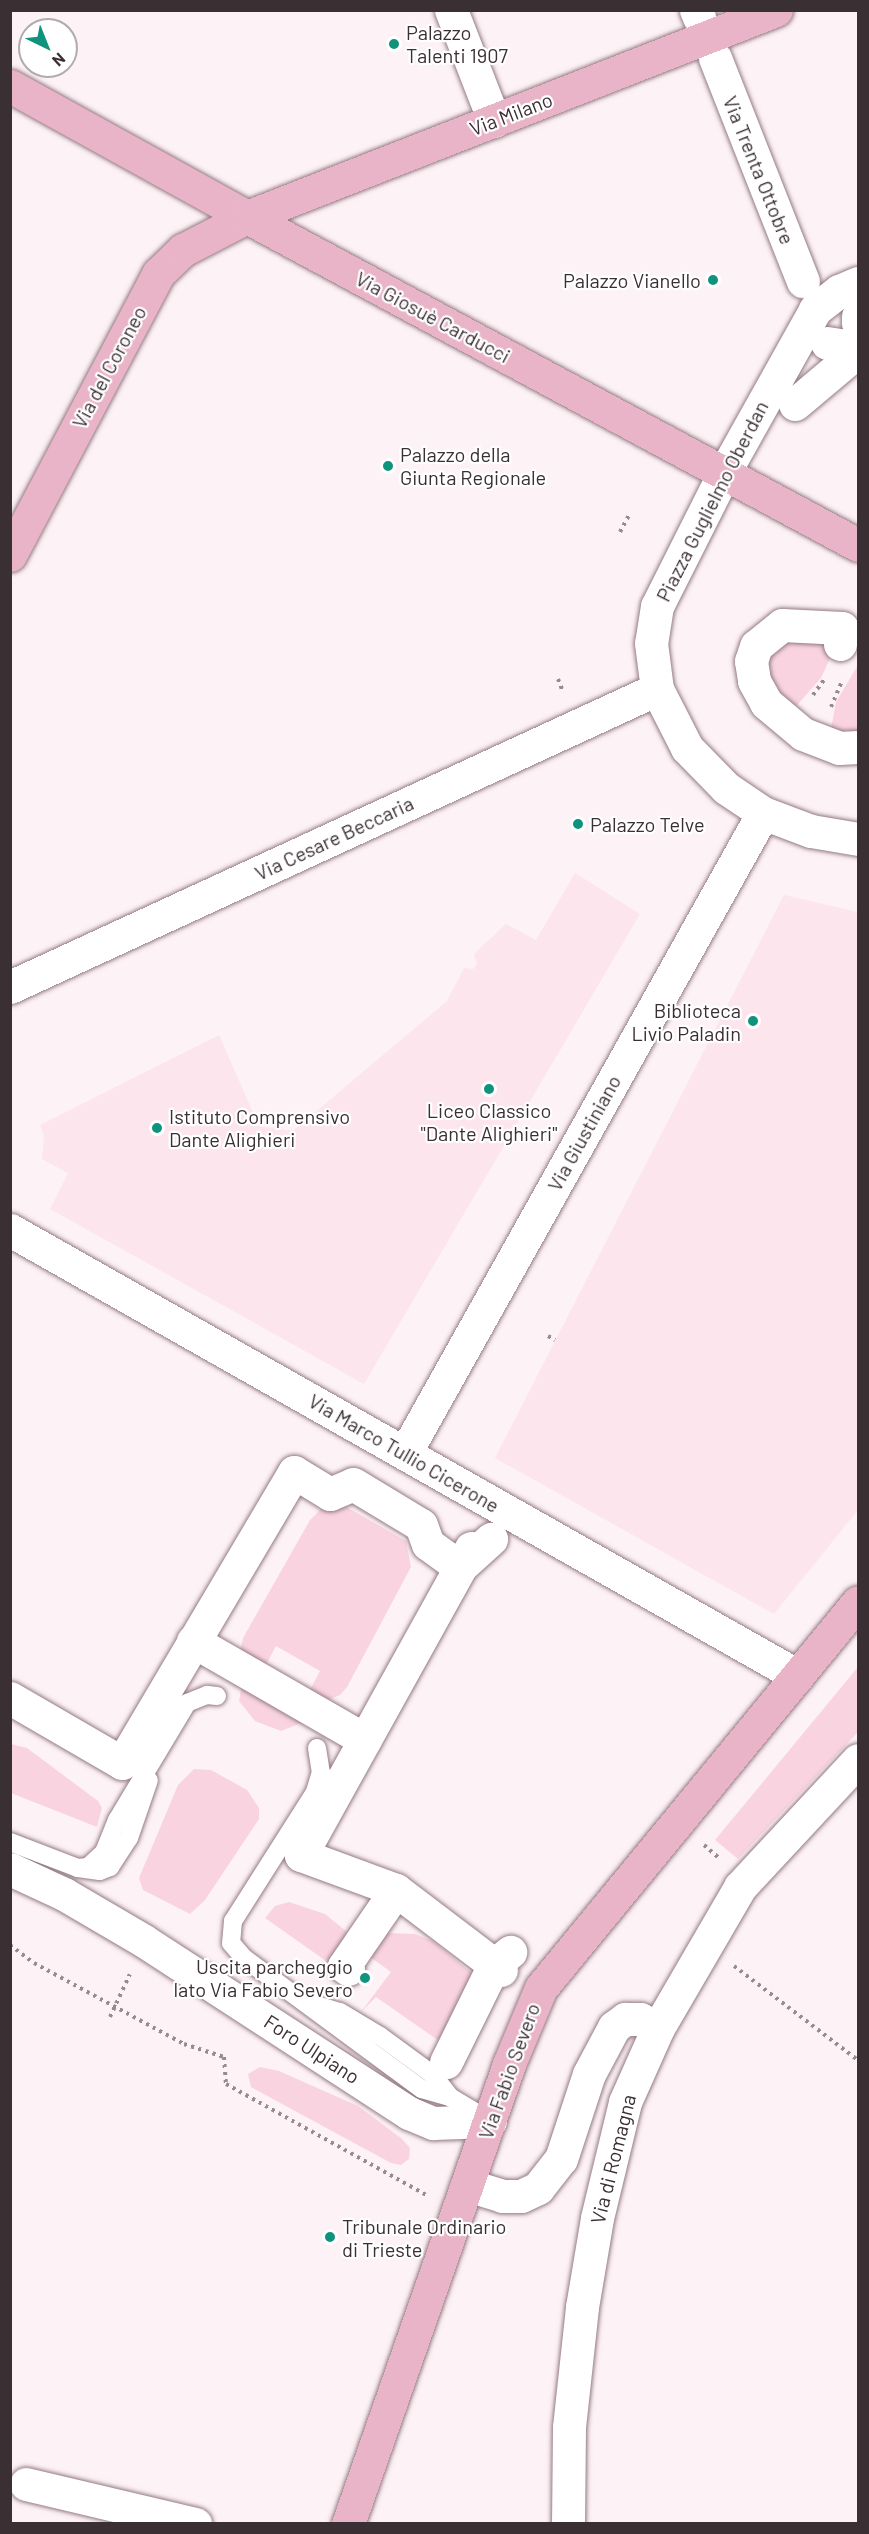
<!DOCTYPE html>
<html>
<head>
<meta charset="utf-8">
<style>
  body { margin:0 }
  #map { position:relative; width:869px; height:2534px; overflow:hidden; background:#fdf2f5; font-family:Barlow,sans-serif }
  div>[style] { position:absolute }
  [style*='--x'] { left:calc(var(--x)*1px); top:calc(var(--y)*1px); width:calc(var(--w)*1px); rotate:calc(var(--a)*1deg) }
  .built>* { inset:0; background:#fce5ed }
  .green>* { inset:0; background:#f9d4e0 }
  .path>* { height:4px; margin-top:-2px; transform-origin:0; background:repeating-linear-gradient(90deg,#968b8f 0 3px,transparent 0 7.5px) }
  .roads { filter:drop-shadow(0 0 2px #947b83) drop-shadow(0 0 2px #947b83) }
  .lane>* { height:18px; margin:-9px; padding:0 9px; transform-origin:9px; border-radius:9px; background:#fff }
  .street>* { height:33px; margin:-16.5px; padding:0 16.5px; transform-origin:16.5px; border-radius:16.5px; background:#fff }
  .primary>* { height:33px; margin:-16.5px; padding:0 16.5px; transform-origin:16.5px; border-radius:16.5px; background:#eab4c8 }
  .dots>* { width:16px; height:16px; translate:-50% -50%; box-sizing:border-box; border:3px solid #fff; border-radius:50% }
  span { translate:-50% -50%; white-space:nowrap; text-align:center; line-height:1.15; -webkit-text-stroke:4.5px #fff; paint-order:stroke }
  .poi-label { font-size:20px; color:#3a2f33 }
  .left { translate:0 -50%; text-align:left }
  .right { translate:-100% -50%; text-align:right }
  .street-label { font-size:20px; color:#3a2f33 }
  .frame { position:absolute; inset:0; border:12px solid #3a2f33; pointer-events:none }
  .north { position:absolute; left:18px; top:18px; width:60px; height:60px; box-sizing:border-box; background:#fff; border:2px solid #b0acad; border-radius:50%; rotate:137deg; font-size:16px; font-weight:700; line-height:24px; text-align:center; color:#3a2f33 }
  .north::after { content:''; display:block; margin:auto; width:21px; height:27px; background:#10937c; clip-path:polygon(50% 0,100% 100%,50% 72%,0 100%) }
</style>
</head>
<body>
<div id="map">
  <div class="built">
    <div style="clip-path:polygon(575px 873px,640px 914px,364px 1384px,50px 1209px,68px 1173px,42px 1159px,44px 1136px,40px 1125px,219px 1035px,254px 1115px,248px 1120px,251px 1125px,293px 1131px,447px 1001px,464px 968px,474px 969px,477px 963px,474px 954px,506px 924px,536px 940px)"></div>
    <div style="clip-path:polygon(784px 895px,858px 912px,858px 1510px,774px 1614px,495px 1458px)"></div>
  </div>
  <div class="green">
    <div style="clip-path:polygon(781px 642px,837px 643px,821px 678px,790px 713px,776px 697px,764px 664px)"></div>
    <div style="clip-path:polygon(858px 665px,858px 736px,830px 734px,836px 702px)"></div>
    <div style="clip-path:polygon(343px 1505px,406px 1541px,411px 1567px,347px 1687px,340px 1695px,321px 1703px,305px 1699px,320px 1671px,276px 1646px,261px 1674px,243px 1656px,241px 1648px,243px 1638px,310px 1520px,323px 1507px)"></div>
    <div style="clip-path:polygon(858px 1667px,858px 1732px,738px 1859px,715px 1840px)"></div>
    <div style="clip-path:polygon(243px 1679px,306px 1721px,281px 1731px,255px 1721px,239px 1701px)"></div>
    <div style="clip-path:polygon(11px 1744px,27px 1748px,98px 1801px,102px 1808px,97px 1827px,11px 1793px)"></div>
    <div style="clip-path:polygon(194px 1769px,211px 1770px,247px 1790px,259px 1808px,259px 1819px,205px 1900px,190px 1914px,143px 1890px,139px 1878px,178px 1785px)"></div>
    <div style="clip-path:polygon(289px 1902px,325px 1914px,347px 1932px,336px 1968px,265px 1918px,275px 1906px)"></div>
    <div style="clip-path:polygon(389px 1933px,415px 1934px,433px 1941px,473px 1974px,442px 2043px,376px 1997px,361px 2012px,391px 1972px,366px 1954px,378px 1936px)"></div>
    <div style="clip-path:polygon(260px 2067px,279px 2071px,358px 2106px,401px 2138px,410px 2148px,409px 2159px,401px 2165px,391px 2163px,251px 2087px,248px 2074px)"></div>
  </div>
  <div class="path">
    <div style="--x:620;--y:532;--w:19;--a:-62"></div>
    <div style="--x:558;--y:679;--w:14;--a:69"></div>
    <div style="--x:813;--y:695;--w:22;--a:-54"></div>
    <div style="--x:831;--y:707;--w:28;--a:-67"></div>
    <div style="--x:548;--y:1336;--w:8;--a:30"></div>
    <div style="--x:704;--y:1845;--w:20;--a:41"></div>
    <div style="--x:10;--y:1945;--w:30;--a:37"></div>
    <div style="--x:34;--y:1963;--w:170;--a:28.4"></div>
    <div style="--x:184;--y:2044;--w:42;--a:18"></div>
    <div style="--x:224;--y:2057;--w:27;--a:86"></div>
    <div style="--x:226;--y:2084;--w:229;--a:29"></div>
    <div style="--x:734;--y:1966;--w:156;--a:37.2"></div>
    <div style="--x:110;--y:2017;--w:47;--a:-65.1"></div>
  </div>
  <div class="roads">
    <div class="lane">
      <div style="--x:317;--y:1748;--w:24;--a:81"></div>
      <div style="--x:321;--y:1772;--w:21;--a:107"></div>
      <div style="--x:315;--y:1792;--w:153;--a:122.4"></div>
      <div style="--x:233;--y:1921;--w:22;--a:95"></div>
      <div style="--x:231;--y:1943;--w:20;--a:49"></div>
      <div style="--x:244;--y:1958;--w:221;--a:36.4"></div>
      <div style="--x:422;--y:2089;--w:29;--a:16"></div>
      <div style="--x:450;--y:2097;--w:39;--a:31"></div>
      <div style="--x:10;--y:1842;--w:73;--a:20.9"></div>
      <div style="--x:78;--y:1868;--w:22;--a:8"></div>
      <div style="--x:100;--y:1871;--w:11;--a:-22"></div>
      <div style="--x:110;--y:1867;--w:35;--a:-57"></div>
      <div style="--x:129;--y:1838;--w:61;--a:-71"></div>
      <div style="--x:78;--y:1868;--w:10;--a:-6"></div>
      <div style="--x:88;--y:1867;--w:22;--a:-43"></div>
      <div style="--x:104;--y:1852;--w:35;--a:-68"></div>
      <div style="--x:117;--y:1820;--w:136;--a:-59.1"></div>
      <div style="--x:187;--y:1703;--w:22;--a:-22"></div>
      <div style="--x:207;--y:1695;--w:10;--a:6"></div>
      <div style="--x:313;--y:2004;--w:28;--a:17"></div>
      <div style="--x:340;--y:2012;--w:47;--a:31"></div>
      <div style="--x:380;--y:2036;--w:66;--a:36.3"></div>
      <div style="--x:433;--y:2075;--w:28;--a:52"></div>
    </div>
    <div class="street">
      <div style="--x:451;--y:10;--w:119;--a:68.8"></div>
      <div style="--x:696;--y:10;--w:8;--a:67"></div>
      <div style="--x:715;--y:58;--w:240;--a:68.5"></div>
      <div style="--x:858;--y:283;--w:21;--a:157"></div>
      <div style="--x:839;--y:291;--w:31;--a:142"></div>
      <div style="--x:815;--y:310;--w:187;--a:119.2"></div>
      <div style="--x:724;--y:473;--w:149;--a:116.7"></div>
      <div style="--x:657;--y:606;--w:37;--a:99"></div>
      <div style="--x:651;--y:643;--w:46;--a:82.6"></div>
      <div style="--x:657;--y:689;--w:66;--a:63"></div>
      <div style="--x:687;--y:748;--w:56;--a:45.7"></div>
      <div style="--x:726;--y:788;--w:45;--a:34"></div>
      <div style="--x:763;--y:813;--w:51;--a:20.6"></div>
      <div style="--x:811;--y:831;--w:48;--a:9.7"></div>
      <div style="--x:858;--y:316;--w:7;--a:90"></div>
      <div style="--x:827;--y:343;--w:31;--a:9"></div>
      <div style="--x:795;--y:404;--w:82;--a:-40.1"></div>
      <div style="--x:840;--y:644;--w:16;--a:-83"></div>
      <div style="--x:842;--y:628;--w:60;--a:-177.1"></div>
      <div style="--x:782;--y:625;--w:33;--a:141"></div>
      <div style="--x:756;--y:646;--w:16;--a:108"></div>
      <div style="--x:751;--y:661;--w:20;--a:81"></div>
      <div style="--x:754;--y:681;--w:25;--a:61"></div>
      <div style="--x:766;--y:703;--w:48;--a:40"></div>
      <div style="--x:803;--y:734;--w:39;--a:21"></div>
      <div style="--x:839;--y:748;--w:19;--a:-3"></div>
      <div style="--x:10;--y:987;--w:712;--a:-24.73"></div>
      <div style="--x:10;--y:1230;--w:905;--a:29.51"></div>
      <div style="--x:405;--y:1453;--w:733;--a:-60.78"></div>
      <div style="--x:471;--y:1548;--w:351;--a:119"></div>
      <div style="--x:301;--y:1855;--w:101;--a:20.2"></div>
      <div style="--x:396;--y:1890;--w:132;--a:37.3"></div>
      <div style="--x:193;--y:1641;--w:198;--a:29.9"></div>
      <div style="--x:10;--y:1698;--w:129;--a:30.1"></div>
      <div style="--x:122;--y:1763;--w:338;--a:-59.4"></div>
      <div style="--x:294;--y:1472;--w:42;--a:31.4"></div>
      <div style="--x:330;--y:1494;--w:25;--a:-23"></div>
      <div style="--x:353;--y:1484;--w:79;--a:31.1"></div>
      <div style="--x:421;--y:1525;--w:20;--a:70"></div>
      <div style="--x:428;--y:1544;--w:39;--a:36"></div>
      <div style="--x:460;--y:1567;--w:42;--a:-42.1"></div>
      <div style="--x:10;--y:1869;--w:60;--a:24.8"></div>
      <div style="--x:64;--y:1894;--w:93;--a:30.4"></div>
      <div style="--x:144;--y:1941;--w:316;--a:33"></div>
      <div style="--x:409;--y:2113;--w:26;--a:23"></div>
      <div style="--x:433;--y:2123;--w:57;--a:-2"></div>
      <div style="--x:348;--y:1969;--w:5;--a:-143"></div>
      <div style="--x:344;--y:1966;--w:92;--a:-55.6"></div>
      <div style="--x:446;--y:2062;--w:108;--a:-63.7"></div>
      <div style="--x:494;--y:1965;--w:21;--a:-39"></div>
      <div style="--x:467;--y:2185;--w:37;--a:17"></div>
      <div style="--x:502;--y:2196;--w:19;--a:0"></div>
      <div style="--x:521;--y:2196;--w:19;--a:-25"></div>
      <div style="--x:538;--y:2188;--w:37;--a:-52"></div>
      <div style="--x:561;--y:2159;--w:89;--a:-71.8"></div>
      <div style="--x:589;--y:2074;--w:53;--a:-62"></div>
      <div style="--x:614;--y:2027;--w:14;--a:-36"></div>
      <div style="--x:625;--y:2019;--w:15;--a:0"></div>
      <div style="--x:640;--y:2019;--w:20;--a:27"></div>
      <div style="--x:26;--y:2484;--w:174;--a:13.3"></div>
      <div style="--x:568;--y:2524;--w:97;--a:-89.4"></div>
      <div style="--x:569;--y:2427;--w:121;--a:-83.8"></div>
      <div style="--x:582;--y:2307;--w:90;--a:-80.4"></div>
      <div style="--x:597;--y:2218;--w:119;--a:-76.4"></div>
      <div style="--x:625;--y:2102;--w:81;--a:-66"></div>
      <div style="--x:658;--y:2028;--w:163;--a:-59.8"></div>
      <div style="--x:740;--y:1887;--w:173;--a:-47.1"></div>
    </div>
    <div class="primary">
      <div style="--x:10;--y:86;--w:271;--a:28.9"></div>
      <div style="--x:247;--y:217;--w:693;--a:28.23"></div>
      <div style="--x:10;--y:555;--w:318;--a:-62.2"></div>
      <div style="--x:158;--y:274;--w:35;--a:-44"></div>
      <div style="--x:183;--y:250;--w:72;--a:-27.3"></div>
      <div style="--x:247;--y:217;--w:568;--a:-21.37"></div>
      <div style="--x:348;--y:2524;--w:487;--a:-70.7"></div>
      <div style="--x:509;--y:2064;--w:82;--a:-67.2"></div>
      <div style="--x:541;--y:1988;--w:499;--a:-50.6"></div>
    </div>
  </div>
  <div class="dots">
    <div style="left:394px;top:44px;background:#10937c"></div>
    <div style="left:713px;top:280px;background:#10937c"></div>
    <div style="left:388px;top:466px;background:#10937c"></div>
    <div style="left:578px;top:824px;background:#10937c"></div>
    <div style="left:753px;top:1021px;background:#10937c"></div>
    <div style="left:489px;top:1089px;background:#10937c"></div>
    <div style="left:157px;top:1128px;background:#10937c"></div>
    <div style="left:365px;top:1978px;background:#10937c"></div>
    <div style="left:330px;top:2237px;background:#10937c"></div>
  </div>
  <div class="poi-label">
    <span class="left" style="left:406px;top:44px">Palazzo<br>Talenti 1907</span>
    <span class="right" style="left:701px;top:280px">Palazzo Vianello</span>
    <span class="left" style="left:400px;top:466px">Palazzo della<br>Giunta Regionale</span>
    <span class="left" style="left:590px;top:824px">Palazzo Telve</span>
    <span class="right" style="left:741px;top:1022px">Biblioteca<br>Livio Paladin</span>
    <span style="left:489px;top:1122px">Liceo Classico<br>"Dante Alighieri"</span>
    <span class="left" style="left:169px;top:1128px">Istituto Comprensivo<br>Dante Alighieri</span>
    <span class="right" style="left:353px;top:1978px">Uscita parcheggio<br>lato Via Fabio Severo</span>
    <span class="left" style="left:342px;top:2238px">Tribunale Ordinario<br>di Trieste</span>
  </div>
  <div class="street-label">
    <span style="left:511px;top:114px;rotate:-21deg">Via Milano</span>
    <span style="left:759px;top:170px;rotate:68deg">Via Trenta Ottobre</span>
    <span style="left:433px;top:317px;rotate:28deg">Via Giosuè Carducci</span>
    <span style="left:109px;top:367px;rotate:-62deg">Via del Coroneo</span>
    <span style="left:712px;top:501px;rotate:-63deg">Piazza Guglielmo Oberdan</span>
    <span style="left:334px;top:838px;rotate:-25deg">Via Cesare Beccaria</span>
    <span style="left:584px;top:1133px;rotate:-61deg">Via Giustiniano</span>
    <span style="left:404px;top:1453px;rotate:30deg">Via Marco Tullio Cicerone</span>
    <span style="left:312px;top:2049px;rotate:33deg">Foro Ulpiano</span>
    <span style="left:509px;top:2071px;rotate:-70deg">Via Fabio Severo</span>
    <span style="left:613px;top:2159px;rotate:-76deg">Via di Romagna</span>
  </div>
  <div class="frame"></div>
  <div class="north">N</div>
</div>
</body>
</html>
